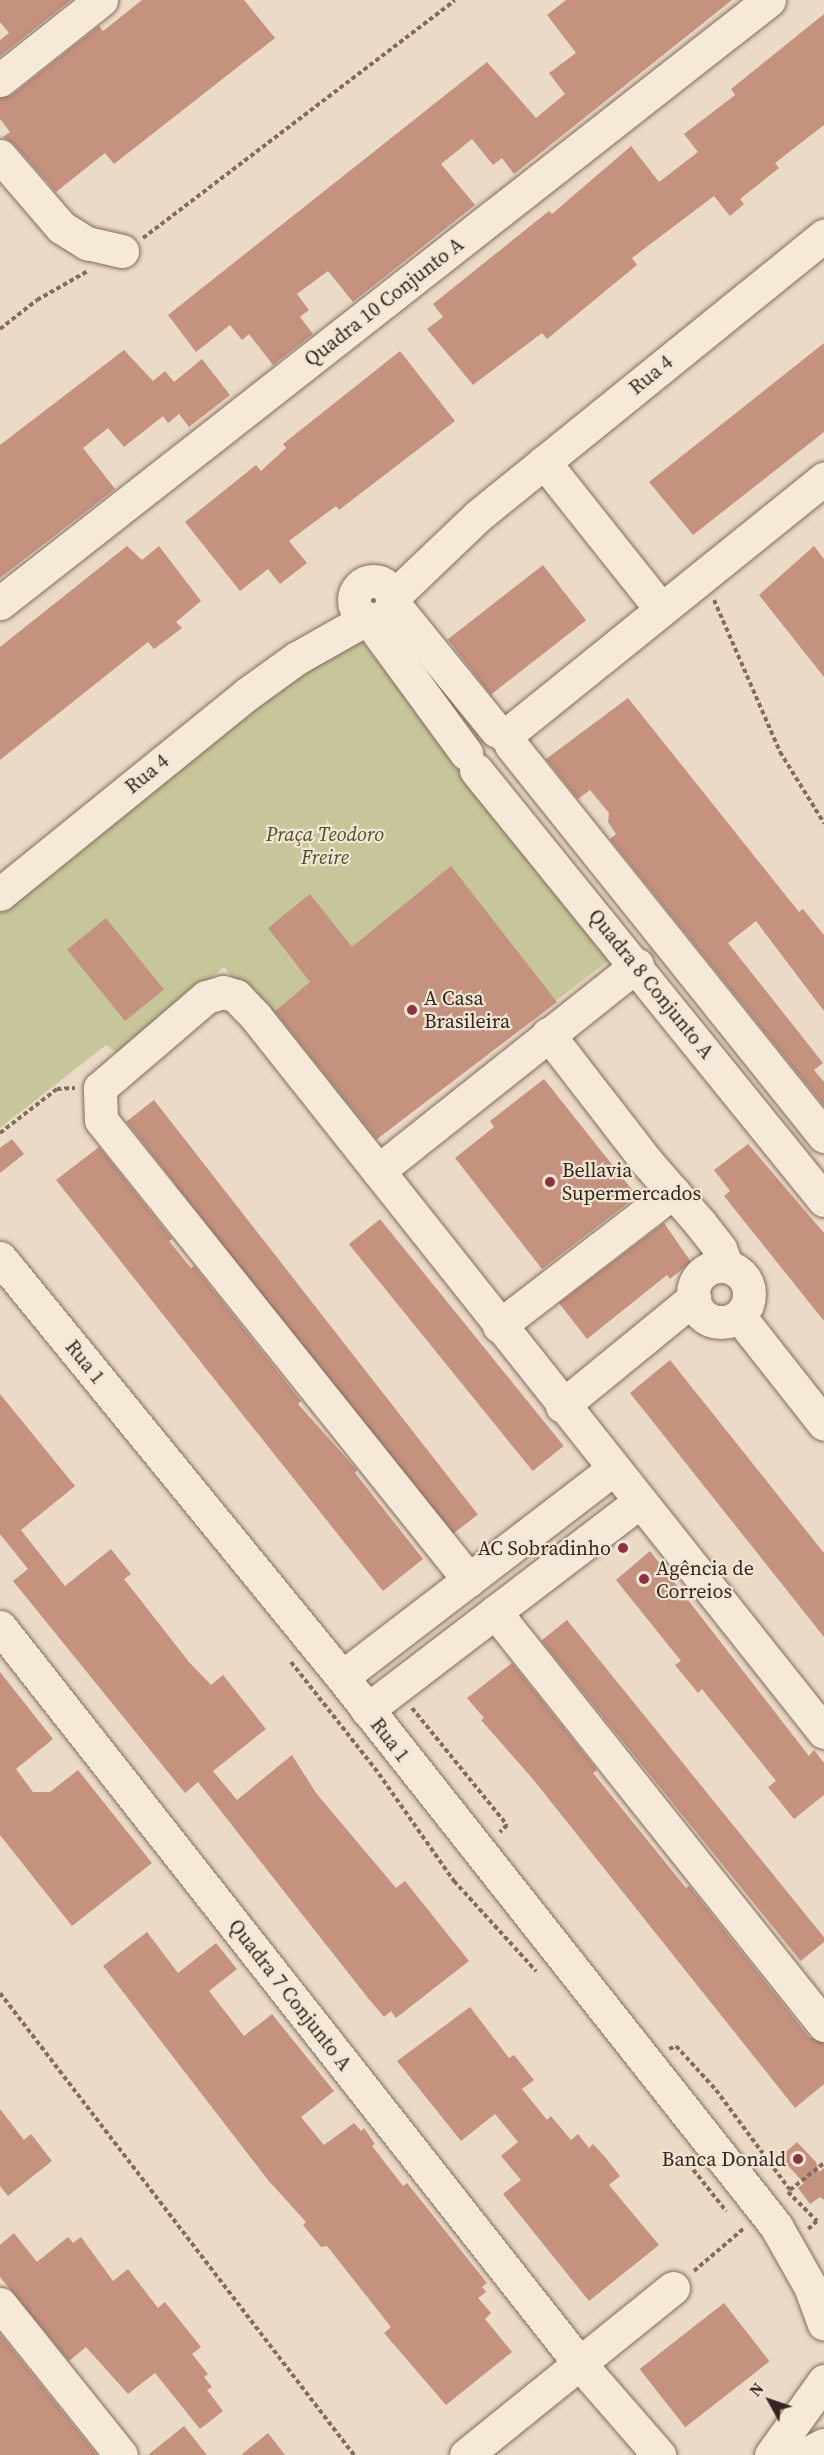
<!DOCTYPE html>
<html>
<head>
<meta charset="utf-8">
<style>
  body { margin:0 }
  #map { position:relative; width:824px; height:2455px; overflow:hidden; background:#eadac6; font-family:"Source Serif 4",serif }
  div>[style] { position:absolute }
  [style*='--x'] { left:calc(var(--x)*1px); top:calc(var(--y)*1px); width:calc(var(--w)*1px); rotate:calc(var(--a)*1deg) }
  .green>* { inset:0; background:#c7c69a }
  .building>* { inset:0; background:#c5927f; transform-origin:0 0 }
  .path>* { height:4px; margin-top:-2px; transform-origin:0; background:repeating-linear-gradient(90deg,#846c5d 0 4.5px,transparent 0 7.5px) }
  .roads { filter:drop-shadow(0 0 2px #846c5d) drop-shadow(0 0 2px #846c5d) }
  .minor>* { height:33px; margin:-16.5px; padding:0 16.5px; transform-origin:16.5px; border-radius:16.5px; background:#f6e9d8 }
  .minor>.ring { margin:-16.5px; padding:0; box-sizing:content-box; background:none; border:33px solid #f6e9d8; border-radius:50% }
  .dots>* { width:16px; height:16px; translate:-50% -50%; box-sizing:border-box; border:3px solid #f2e5d4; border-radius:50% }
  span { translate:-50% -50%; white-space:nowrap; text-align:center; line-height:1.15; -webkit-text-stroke:4.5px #f2e5d4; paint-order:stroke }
  .street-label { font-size:20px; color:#352720 }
  .park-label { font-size:20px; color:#4b5028; font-style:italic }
  .poi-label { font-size:20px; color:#352720 }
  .left { translate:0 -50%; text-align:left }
  .right { translate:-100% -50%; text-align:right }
  .north { position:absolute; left:740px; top:2371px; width:60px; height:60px; -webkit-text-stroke:4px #f2e5d4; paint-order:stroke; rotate:310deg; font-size:16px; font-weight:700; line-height:24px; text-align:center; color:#352720 }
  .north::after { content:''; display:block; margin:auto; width:21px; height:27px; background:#352720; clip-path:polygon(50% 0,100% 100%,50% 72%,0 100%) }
</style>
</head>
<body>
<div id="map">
  <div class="green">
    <div style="clip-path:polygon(358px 637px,613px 957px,368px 1146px,224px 967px,120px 1055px,106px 1045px,0 1128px,0 901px,296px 671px)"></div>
  </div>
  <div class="building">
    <div style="clip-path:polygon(0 0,71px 0,0 56px,0 40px,9px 33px,0 22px)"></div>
    <div style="clip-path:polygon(142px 0,244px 0,275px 38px,114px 164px,105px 153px,56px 192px,14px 144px,3px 137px,10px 132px,0 119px,0 98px,12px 95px,99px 26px,103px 31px)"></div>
    <div style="clip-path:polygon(566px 0,732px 0,514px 174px,502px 158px,493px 165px,472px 139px,441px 164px,475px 205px,353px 302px,328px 271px,297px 294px,309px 310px,300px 317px,313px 334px,273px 365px,249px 334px,242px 340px,230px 325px,196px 352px,168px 315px,487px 62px,536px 118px,565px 94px,549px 73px,576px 53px,547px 15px)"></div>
    <div style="clip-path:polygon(824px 14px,824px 125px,775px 163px,779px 168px,740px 199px,744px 204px,730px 216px,714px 196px,632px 258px,637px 265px,547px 339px,542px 333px,473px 385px,427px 329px,443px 317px,433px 304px,549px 211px,552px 214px,631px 146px,659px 182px,698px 152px,684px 134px,735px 95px,731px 89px)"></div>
    <div style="clip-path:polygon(824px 343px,824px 432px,693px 535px,649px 482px)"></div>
    <div style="clip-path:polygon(124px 350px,153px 381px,165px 371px,174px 382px,202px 359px,230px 395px,189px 427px,179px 414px,168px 423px,163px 416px,124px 447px,108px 428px,83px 448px,115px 489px,0 578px,0 445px)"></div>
    <div style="clip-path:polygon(400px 351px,455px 421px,339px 510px,336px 506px,289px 541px,307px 563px,280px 584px,268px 569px,240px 591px,185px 522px,256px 465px,261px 471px,286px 448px,283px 444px)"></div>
    <div style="clip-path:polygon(127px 546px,142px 560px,159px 546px,201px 601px,176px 622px,182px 628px,154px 649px,148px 642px,0 760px,0 647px)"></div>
    <div style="clip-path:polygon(814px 546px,824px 559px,824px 677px,759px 595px)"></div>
    <div style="left:543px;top:565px;width:70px;height:121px;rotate:52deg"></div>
    <div style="clip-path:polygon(628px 698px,799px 912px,803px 909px,824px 935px,824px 1011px,756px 921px,728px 943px,823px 1063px,814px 1070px,824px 1082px,824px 1106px,610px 839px,616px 834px,608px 822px,609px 813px,590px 790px,578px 799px,546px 759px)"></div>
    <div style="clip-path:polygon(451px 866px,557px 1002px,377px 1139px,275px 1011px,310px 982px,268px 928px,310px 894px,352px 947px)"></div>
    <div style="left:106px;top:918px;width:92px;height:50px;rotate:51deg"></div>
    <div style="clip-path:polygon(544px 1079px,637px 1196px,542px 1269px,455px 1158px,494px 1127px,490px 1121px)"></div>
    <div style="left:154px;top:1100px;width:526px;height:35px;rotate:52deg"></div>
    <div style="clip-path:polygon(12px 1139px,24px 1154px,0 1173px,0 1148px)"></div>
    <div style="clip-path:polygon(748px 1144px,824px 1233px,824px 1321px,724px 1196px,730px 1191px,714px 1170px)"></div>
    <div style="clip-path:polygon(99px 1147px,172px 1239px,169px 1241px,191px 1268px,194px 1266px,301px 1401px,298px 1404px,357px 1470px,355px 1473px,423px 1559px,383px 1591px,56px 1180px)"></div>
    <div style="left:380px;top:1219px;width:292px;height:40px;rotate:51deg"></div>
    <div style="clip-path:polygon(664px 1223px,691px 1262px,670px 1279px,667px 1275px,587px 1339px,559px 1303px)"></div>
    <div style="clip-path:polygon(670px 1360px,824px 1553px,824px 1637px,630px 1393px)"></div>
    <div style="clip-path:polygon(0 1394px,75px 1486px,21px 1530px,65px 1586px,111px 1549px,131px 1574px,124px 1579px,189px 1662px,211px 1685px,223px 1675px,266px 1729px,213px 1771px,237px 1800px,292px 1755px,316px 1793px,396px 1888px,405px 1881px,469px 1961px,396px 2018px,391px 2011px,384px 2017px,368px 1998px,198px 1782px,185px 1793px,13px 1581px,28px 1569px,0 1534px)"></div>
    <div style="clip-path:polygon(650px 1551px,809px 1756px,814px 1750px,824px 1763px,824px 1795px,794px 1819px,768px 1787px,776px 1781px,702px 1689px,698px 1693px,675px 1665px,681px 1661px,616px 1580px)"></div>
    <div style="left:567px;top:1620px;width:412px;height:33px;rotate:51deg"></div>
    <div style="clip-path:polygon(512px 1663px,597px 1770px,593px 1773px,686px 1888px,689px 1886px,809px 2037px,824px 2043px,824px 2084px,795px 2108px,532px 1778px,481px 1720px,484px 1718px,467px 1698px)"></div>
    <div style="clip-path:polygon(0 1672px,53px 1739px,16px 1769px,33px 1792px,50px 1792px,78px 1770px,152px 1863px,72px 1926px,0 1835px)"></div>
    <div style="clip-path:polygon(147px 1932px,178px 1973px,216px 1943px,237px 1969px,209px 1991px,244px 2036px,272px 2014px,334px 2091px,301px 2117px,324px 2145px,354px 2123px,361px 2131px,364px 2128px,375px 2144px,372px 2146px,403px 2186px,407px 2183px,487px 2283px,482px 2287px,486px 2292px,478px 2298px,491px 2313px,485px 2319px,512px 2352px,446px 2405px,384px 2333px,391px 2327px,327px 2246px,321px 2247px,303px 2225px,306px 2222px,268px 2180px,103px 1966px)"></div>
    <div style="clip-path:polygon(470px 2007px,509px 2058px,514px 2055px,534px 2080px,522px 2089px,547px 2120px,551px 2116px,571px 2140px,578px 2134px,589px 2148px,593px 2144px,605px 2157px,620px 2176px,609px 2185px,659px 2245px,589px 2301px,503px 2194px,521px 2180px,501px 2156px,518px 2142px,495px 2114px,461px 2141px,397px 2061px)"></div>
    <div style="clip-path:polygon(0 2109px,24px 2140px,31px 2134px,52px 2161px,8px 2196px,0 2186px)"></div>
    <div style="clip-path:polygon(797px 2142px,816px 2162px,819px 2172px,824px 2168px,824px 2200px,820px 2197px,810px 2204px,798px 2188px,804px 2183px,780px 2157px)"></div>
    <div style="clip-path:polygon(14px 2233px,37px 2262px,68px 2237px,73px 2243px,81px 2237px,113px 2281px,128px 2269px,158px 2308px,165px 2302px,201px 2347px,192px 2354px,208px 2374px,204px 2377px,212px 2387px,207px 2390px,223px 2411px,200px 2429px,155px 2373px,128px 2394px,86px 2347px,69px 2361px,0 2277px,0 2245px)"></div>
    <div style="left:724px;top:2303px;width:74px;height:107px;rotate:52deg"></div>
    <div style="clip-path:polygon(0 2334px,97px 2455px,0 2455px)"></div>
    <div style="clip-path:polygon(184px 2426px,207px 2455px,148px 2455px)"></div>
    <div style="clip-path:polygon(268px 2433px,285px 2455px,241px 2455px)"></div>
  </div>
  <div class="path">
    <div style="--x:143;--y:238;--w:392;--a:-37.3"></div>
    <div style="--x:0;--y:329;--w:47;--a:-38.1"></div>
    <div style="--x:37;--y:300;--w:59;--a:-29.6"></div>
    <div style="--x:714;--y:600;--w:166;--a:66.5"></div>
    <div style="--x:780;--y:752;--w:84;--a:58.2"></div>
    <div style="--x:0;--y:1133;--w:72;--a:-37.7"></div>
    <div style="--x:57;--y:1089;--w:18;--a:-3"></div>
    <div style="--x:291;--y:1662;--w:142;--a:51.8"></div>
    <div style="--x:379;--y:1774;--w:131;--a:55"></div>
    <div style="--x:454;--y:1881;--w:122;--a:47.7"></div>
    <div style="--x:412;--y:1708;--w:151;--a:50.9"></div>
    <div style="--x:507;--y:1825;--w:10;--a:135"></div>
    <div style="--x:0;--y:1993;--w:582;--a:52.54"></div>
    <div style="--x:669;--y:2049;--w:8;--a:-23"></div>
    <div style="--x:676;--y:2046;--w:59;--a:47.7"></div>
    <div style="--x:716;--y:2090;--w:124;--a:53.5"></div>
    <div style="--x:790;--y:2190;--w:43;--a:-38.5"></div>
    <div style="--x:684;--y:2158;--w:68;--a:51.6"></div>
    <div style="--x:788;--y:2192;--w:41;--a:45"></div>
    <div style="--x:817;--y:2221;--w:13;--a:138"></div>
    <div style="--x:694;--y:2271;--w:65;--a:-40.6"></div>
  </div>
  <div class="roads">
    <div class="minor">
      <div style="--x:0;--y:80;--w:129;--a:-38.4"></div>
      <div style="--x:0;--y:156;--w:94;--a:49.3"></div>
      <div style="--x:61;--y:227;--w:31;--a:32"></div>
      <div style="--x:87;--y:243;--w:36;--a:13"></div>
      <div style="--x:544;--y:462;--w:188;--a:51.5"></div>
      <div class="ring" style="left:354px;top:581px;width:5px;height:5px"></div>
      <div style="--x:392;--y:598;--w:120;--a:-43.7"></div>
      <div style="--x:479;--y:515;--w:444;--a:-39"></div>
      <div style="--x:392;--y:602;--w:166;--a:50.9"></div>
      <div style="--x:0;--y:603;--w:977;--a:-38.1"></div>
      <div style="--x:369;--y:620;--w:165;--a:53.9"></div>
      <div style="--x:505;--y:736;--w:410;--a:-38.9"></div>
      <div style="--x:511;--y:745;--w:501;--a:51.32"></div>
      <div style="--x:476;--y:770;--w:553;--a:51.02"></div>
      <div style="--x:0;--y:894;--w:318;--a:-39"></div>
      <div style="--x:247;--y:694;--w:62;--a:-35.8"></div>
      <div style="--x:297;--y:658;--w:79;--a:-29.5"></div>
      <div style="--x:548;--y:1034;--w:162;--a:52.3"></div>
      <div style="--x:647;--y:1162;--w:81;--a:49"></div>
      <div style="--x:700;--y:1223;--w:33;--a:52"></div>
      <div style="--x:720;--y:1249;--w:18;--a:68"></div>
      <div style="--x:378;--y:1171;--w:331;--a:-38.5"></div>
      <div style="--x:0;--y:1258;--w:541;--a:50.78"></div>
      <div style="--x:342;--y:1677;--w:700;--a:51.67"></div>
      <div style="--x:776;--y:2226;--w:69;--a:60.5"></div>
      <div style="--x:810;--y:2286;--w:40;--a:69.8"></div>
      <div class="ring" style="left:693px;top:1266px;width:23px;height:23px"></div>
      <div style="--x:739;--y:1316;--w:137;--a:51.8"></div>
      <div style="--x:499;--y:1326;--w:220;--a:-37.6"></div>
      <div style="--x:562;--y:1406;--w:171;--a:-39.3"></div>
      <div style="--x:469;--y:1580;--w:589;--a:-128.66"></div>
      <div style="--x:101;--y:1120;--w:32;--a:-92"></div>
      <div style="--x:100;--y:1088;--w:140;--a:-40.6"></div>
      <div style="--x:206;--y:997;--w:18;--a:-16"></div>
      <div style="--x:223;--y:992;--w:14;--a:17"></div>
      <div style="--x:236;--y:996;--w:29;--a:46"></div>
      <div style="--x:256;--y:1017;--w:913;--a:51.54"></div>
      <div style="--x:495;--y:1612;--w:528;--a:51.46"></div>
      <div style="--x:0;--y:1627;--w:938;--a:51.8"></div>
      <div style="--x:580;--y:2364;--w:121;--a:49"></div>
      <div style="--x:342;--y:1677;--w:342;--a:-37.5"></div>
      <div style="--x:367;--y:1710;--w:344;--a:-37.4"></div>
      <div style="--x:0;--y:2304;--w:193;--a:51.3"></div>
      <div style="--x:466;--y:2455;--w:266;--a:-38.9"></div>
      <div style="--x:771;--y:2455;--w:91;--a:-54.4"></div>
      <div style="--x:804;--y:2455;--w:22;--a:-27"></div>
    </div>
  </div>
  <div class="dots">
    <div style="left:412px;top:1010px;background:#8d3240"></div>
    <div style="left:550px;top:1182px;background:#8d3240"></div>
    <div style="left:623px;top:1548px;background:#8d3240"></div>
    <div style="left:644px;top:1579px;background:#8d3240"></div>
    <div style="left:798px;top:2159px;background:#8d3240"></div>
  </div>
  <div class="street-label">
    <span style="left:384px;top:302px;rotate:-38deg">Quadra 10 Conjunto A</span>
    <span style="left:651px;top:375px;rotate:-39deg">Rua 4</span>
    <span style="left:147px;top:774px;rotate:-39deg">Rua 4</span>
    <span style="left:651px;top:984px;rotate:51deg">Quadra 8 Conjunto A</span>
    <span style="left:85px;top:1362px;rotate:51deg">Rua 1</span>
    <span style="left:390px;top:1740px;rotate:52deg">Rua 1</span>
    <span style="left:290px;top:1995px;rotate:52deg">Quadra 7 Conjunto A</span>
  </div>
  <div class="park-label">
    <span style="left:325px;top:846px">Praça Teodoro<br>Freire</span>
  </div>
  <div class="poi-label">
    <span class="left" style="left:424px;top:1010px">A Casa<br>Brasileira</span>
    <span class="left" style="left:562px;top:1182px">Bellavia<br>Supermercados</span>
    <span class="right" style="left:611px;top:1548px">AC Sobradinho</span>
    <span class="left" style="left:656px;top:1580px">Agência de<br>Correios</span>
    <span class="right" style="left:786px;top:2159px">Banca Donald</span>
  </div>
  <div class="north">N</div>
</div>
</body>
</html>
